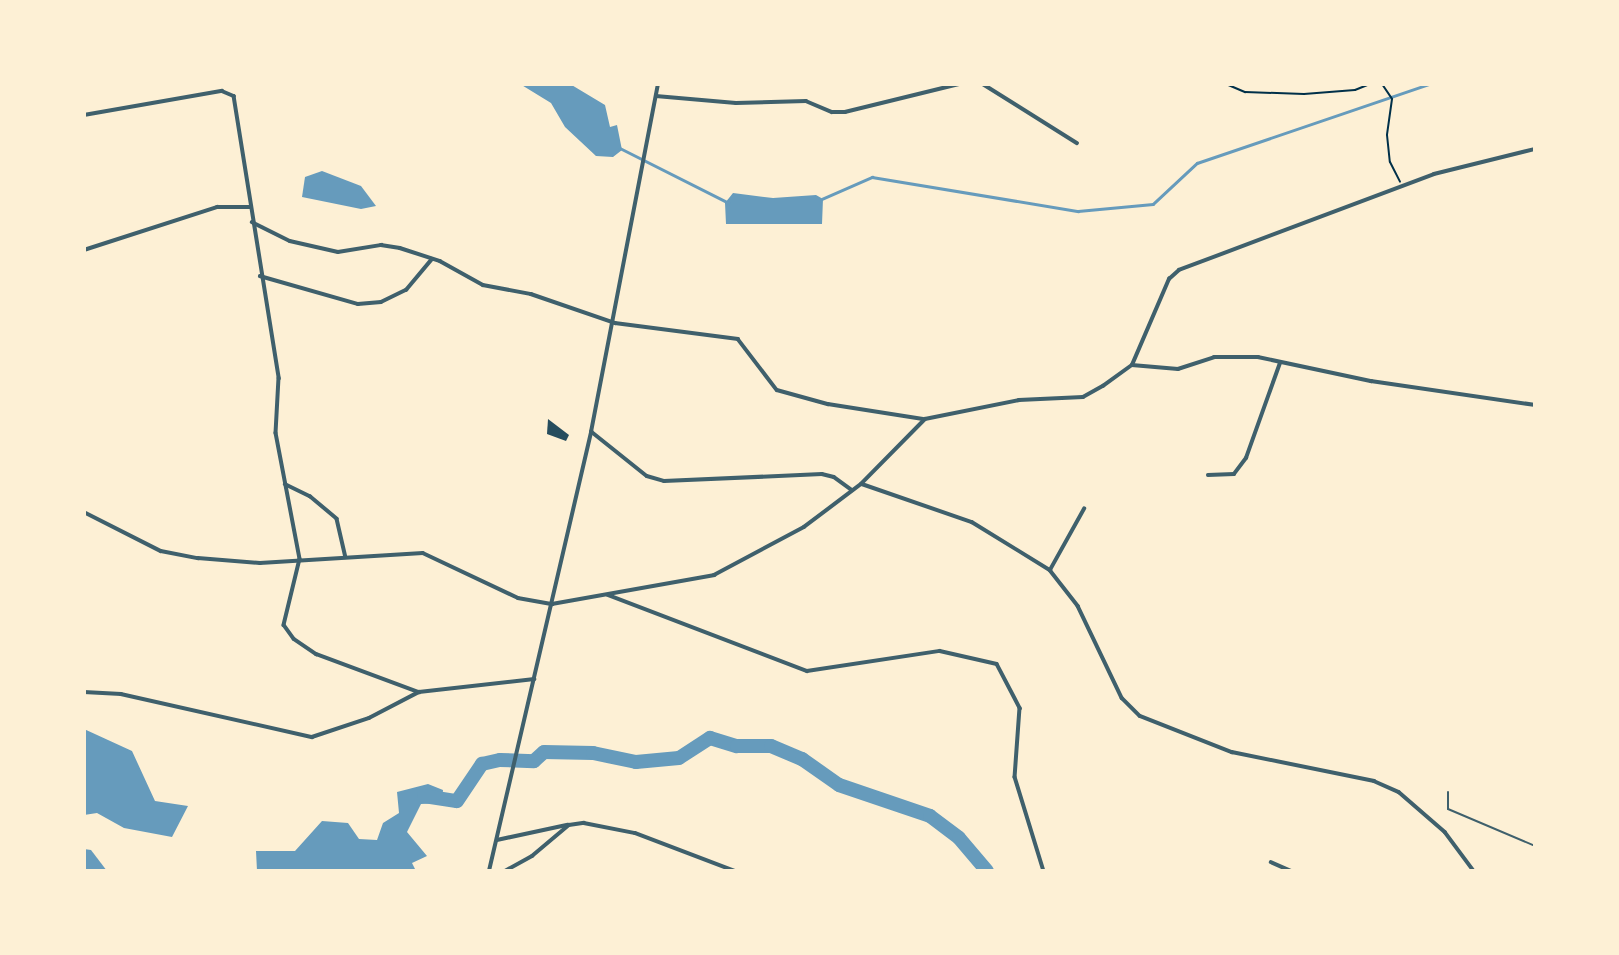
<!DOCTYPE html>
<html>
<head>
<meta charset="utf-8">
<style>
  body { margin:0 }
  #map { position:relative; width:1619px; height:955px; overflow:hidden; background:#fdf0d5; font-family:Ubuntu,sans-serif }
  div>[style] { position:absolute }
  [style*='--x'] { left:calc(var(--x)*1px); top:calc(var(--y)*1px); width:calc(var(--w)*1px); rotate:calc(var(--a)*1deg) }
  .water>* { inset:0; background:#669bbc }
  .stream>* { height:2.5px; margin:-1.25px; padding:0 1.25px; transform-origin:1.25px; border-radius:1.25px; background:#669bbc }
  .river>* { height:14px; margin:-7px; padding:0 7px; transform-origin:7px; border-radius:7px; background:#669bbc }
  .building>* { inset:0; background:#264d5e }
  .path>* { height:2px; margin:-1px; padding:0 1px; transform-origin:1px; border-radius:1px; background:#003049 }
  .service>* { height:2px; margin:-1px; padding:0 1px; transform-origin:1px; border-radius:1px; background:#3f606c }
  .minor>* { height:3.5px; margin:-1.75px; padding:0 1.75px; transform-origin:1.75px; border-radius:1.75px; background:#3f606c }
  span { translate:-50% -50%; white-space:nowrap; text-align:center; line-height:1.15; -webkit-text-stroke:5px #fdf0d5; paint-order:stroke }
  .frame { position:absolute; inset:0; border:86px solid #fdf0d5; pointer-events:none }
</style>
</head>
<body>
<div id="map">
  <div class="water">
    <div style="clip-path:polygon(520px 84px,570px 84px,605px 105px,610px 127px,617px 125px,622px 150px,613px 157px,596px 156px,565px 127px,551px 103px)"></div>
    <div style="clip-path:polygon(322px 171px,361px 186px,376px 206px,361px 209px,302px 197px,305px 177px)"></div>
    <div style="clip-path:polygon(733px 193px,773px 198px,816px 195px,823px 199px,822px 224px,726px 224px,725px 203px)"></div>
    <div style="clip-path:polygon(84px 729px,132px 751px,155px 801px,188px 806px,172px 837px,124px 828px,97px 813px,84px 815px)"></div>
    <div style="clip-path:polygon(428px 784px,443px 790px,442px 803px,421px 804px,407px 832px,427px 856px,412px 863px,416px 871px,257px 871px,256px 851px,295px 851px,322px 821px,348px 823px,359px 839px,377px 840px,383px 823px,399px 813px,397px 792px)"></div>
    <div style="clip-path:polygon(84px 849px,91px 850px,107px 871px,84px 871px)"></div>
  </div>
  <div class="stream">
    <div style="--x:620;--y:148;--w:122;--a:26.8"></div>
    <div style="--x:822;--y:199;--w:55;--a:-23.7"></div>
    <div style="--x:872;--y:177;--w:209;--a:9.4"></div>
    <div style="--x:1078;--y:211;--w:75;--a:-5.3"></div>
    <div style="--x:1153;--y:204;--w:60;--a:-43"></div>
    <div style="--x:1197;--y:163;--w:245;--a:-18.8"></div>
  </div>
  <div class="river">
    <div style="--x:424;--y:796;--w:33;--a:9"></div>
    <div style="--x:457;--y:801;--w:45;--a:-56"></div>
    <div style="--x:482;--y:764;--w:18;--a:-13"></div>
    <div style="--x:500;--y:760;--w:34;--a:2"></div>
    <div style="--x:534;--y:761;--w:13;--a:-42"></div>
    <div style="--x:544;--y:752;--w:49;--a:1.2"></div>
    <div style="--x:593;--y:753;--w:44;--a:11.8"></div>
    <div style="--x:636;--y:762;--w:43;--a:-5.3"></div>
    <div style="--x:679;--y:758;--w:37;--a:-33"></div>
    <div style="--x:710;--y:738;--w:28;--a:17"></div>
    <div style="--x:737;--y:746;--w:34;--a:0"></div>
    <div style="--x:771;--y:746;--w:34;--a:23"></div>
    <div style="--x:802;--y:759;--w:45;--a:35.1"></div>
    <div style="--x:839;--y:785;--w:96;--a:18.8"></div>
    <div style="--x:930;--y:816;--w:36;--a:37"></div>
    <div style="--x:959;--y:838;--w:43;--a:49.7"></div>
  </div>
  <div class="building">
    <div style="clip-path:polygon(548px 419px,569px 435px,566px 441px,547px 434px)"></div>
  </div>
  <div class="path">
    <div style="--x:1226;--y:84;--w:21;--a:23"></div>
    <div style="--x:1245;--y:92;--w:59;--a:1.9"></div>
    <div style="--x:1304;--y:94;--w:51;--a:-4.5"></div>
    <div style="--x:1355;--y:90;--w:16;--a:-22"></div>
    <div style="--x:1382;--y:84;--w:18;--a:56"></div>
    <div style="--x:1392;--y:99;--w:36;--a:98"></div>
    <div style="--x:1387;--y:135;--w:27;--a:84"></div>
    <div style="--x:1390;--y:162;--w:22;--a:63"></div>
  </div>
  <div class="service">
    <div style="--x:1448;--y:792;--w:17;--a:90"></div>
    <div style="--x:1448;--y:809;--w:95;--a:23"></div>
  </div>
  <div class="minor">
    <div style="--x:983;--y:84;--w:111;--a:32.1"></div>
    <div style="--x:656;--y:96;--w:80;--a:5"></div>
    <div style="--x:736;--y:103;--w:70;--a:-1.6"></div>
    <div style="--x:806;--y:101;--w:28;--a:23"></div>
    <div style="--x:832;--y:112;--w:13;--a:0"></div>
    <div style="--x:845;--y:112;--w:117;--a:-13.8"></div>
    <div style="--x:84;--y:115;--w:140;--a:-9.9"></div>
    <div style="--x:222;--y:91;--w:13;--a:23"></div>
    <div style="--x:234;--y:96;--w:286;--a:80.9"></div>
    <div style="--x:279;--y:378;--w:55;--a:93.1"></div>
    <div style="--x:276;--y:433;--w:128;--a:79.2"></div>
    <div style="--x:300;--y:559;--w:68;--a:103.6"></div>
    <div style="--x:284;--y:625;--w:17;--a:54"></div>
    <div style="--x:294;--y:639;--w:27;--a:34"></div>
    <div style="--x:316;--y:654;--w:110;--a:20.3"></div>
    <div style="--x:252;--y:222;--w:42;--a:26.6"></div>
    <div style="--x:290;--y:241;--w:49;--a:12.9"></div>
    <div style="--x:338;--y:252;--w:44;--a:-9.2"></div>
    <div style="--x:381;--y:245;--w:19;--a:9"></div>
    <div style="--x:400;--y:248;--w:42;--a:18"></div>
    <div style="--x:440;--y:261;--w:49;--a:29.2"></div>
    <div style="--x:483;--y:285;--w:49;--a:10.6"></div>
    <div style="--x:531;--y:294;--w:89;--a:19"></div>
    <div style="--x:615;--y:323;--w:124;--a:7.4"></div>
    <div style="--x:738;--y:339;--w:64;--a:52.6"></div>
    <div style="--x:777;--y:390;--w:53;--a:15.4"></div>
    <div style="--x:828;--y:404;--w:96;--a:9"></div>
    <div style="--x:84;--y:250;--w:140;--a:-17.9"></div>
    <div style="--x:217;--y:207;--w:34;--a:0"></div>
    <div style="--x:260;--y:276;--w:102;--a:15.9"></div>
    <div style="--x:358;--y:304;--w:23;--a:-5"></div>
    <div style="--x:381;--y:302;--w:28;--a:-26"></div>
    <div style="--x:406;--y:290;--w:40;--a:-50"></div>
    <div style="--x:1132;--y:365;--w:46;--a:5"></div>
    <div style="--x:1178;--y:369;--w:38;--a:-18"></div>
    <div style="--x:1214;--y:357;--w:44;--a:0"></div>
    <div style="--x:1258;--y:357;--w:116;--a:12"></div>
    <div style="--x:1371;--y:381;--w:166;--a:8.3"></div>
    <div style="--x:592;--y:432;--w:70;--a:38.7"></div>
    <div style="--x:647;--y:476;--w:18;--a:16"></div>
    <div style="--x:664;--y:481;--w:158;--a:-2.5"></div>
    <div style="--x:822;--y:474;--w:12;--a:14"></div>
    <div style="--x:834;--y:477;--w:22;--a:36"></div>
    <div style="--x:1208;--y:475;--w:26;--a:-2"></div>
    <div style="--x:1234;--y:474;--w:20;--a:-53"></div>
    <div style="--x:1246;--y:458;--w:101;--a:-70.3"></div>
    <div style="--x:285;--y:484;--w:28;--a:26"></div>
    <div style="--x:310;--y:496;--w:35;--a:40"></div>
    <div style="--x:337;--y:519;--w:39;--a:77"></div>
    <div style="--x:862;--y:484;--w:116;--a:19.1"></div>
    <div style="--x:972;--y:522;--w:92;--a:31.6"></div>
    <div style="--x:1050;--y:570;--w:46;--a:52.1"></div>
    <div style="--x:1078;--y:606;--w:102;--a:64.4"></div>
    <div style="--x:1122;--y:698;--w:25;--a:45"></div>
    <div style="--x:1140;--y:716;--w:99;--a:21.4"></div>
    <div style="--x:1232;--y:752;--w:145;--a:11.5"></div>
    <div style="--x:1374;--y:781;--w:27;--a:24"></div>
    <div style="--x:1399;--y:792;--w:61;--a:41"></div>
    <div style="--x:1445;--y:832;--w:49;--a:53.4"></div>
    <div style="--x:84;--y:512;--w:86;--a:26.9"></div>
    <div style="--x:161;--y:551;--w:38;--a:11"></div>
    <div style="--x:198;--y:558;--w:62;--a:4.6"></div>
    <div style="--x:260;--y:563;--w:163;--a:-3.5"></div>
    <div style="--x:423;--y:553;--w:105;--a:25.3"></div>
    <div style="--x:518;--y:598;--w:35;--a:10"></div>
    <div style="--x:552;--y:604;--w:165;--a:-10.1"></div>
    <div style="--x:714;--y:575;--w:102;--a:-28.1"></div>
    <div style="--x:804;--y:527;--w:71;--a:-37"></div>
    <div style="--x:861;--y:484;--w:91;--a:-45.4"></div>
    <div style="--x:925;--y:419;--w:96;--a:-11.4"></div>
    <div style="--x:1019;--y:400;--w:64;--a:-2.7"></div>
    <div style="--x:1083;--y:397;--w:23;--a:-29"></div>
    <div style="--x:1103;--y:386;--w:36;--a:-36"></div>
    <div style="--x:1132;--y:365;--w:94;--a:-66.7"></div>
    <div style="--x:1169;--y:279;--w:13;--a:-42"></div>
    <div style="--x:1179;--y:270;--w:272;--a:-20.6"></div>
    <div style="--x:1434;--y:174;--w:104;--a:-13.9"></div>
    <div style="--x:1050;--y:570;--w:70;--a:-60.9"></div>
    <div style="--x:608;--y:595;--w:213;--a:20.9"></div>
    <div style="--x:807;--y:671;--w:134;--a:-8.6"></div>
    <div style="--x:940;--y:651;--w:58;--a:12.8"></div>
    <div style="--x:997;--y:664;--w:50;--a:62.4"></div>
    <div style="--x:1020;--y:708;--w:69;--a:94.1"></div>
    <div style="--x:1015;--y:777;--w:98;--a:72.9"></div>
    <div style="--x:84;--y:692;--w:37;--a:3"></div>
    <div style="--x:121;--y:694;--w:196;--a:12.7"></div>
    <div style="--x:312;--y:737;--w:60;--a:-18.4"></div>
    <div style="--x:369;--y:718;--w:56;--a:-27.5"></div>
    <div style="--x:419;--y:692;--w:116;--a:-6.4"></div>
    <div style="--x:497;--y:840;--w:72;--a:-12.1"></div>
    <div style="--x:1271;--y:862;--w:22;--a:24"></div>
    <div style="--x:489;--y:871;--w:451;--a:-76.9"></div>
    <div style="--x:591;--y:432;--w:354;--a:-79.1"></div>
    <div style="--x:505;--y:871;--w:31;--a:-29"></div>
    <div style="--x:532;--y:856;--w:48;--a:-40"></div>
    <div style="--x:569;--y:825;--w:15;--a:-8"></div>
    <div style="--x:584;--y:823;--w:52;--a:11.1"></div>
    <div style="--x:635;--y:833;--w:107;--a:20.8"></div>
  </div>
  <div class="frame"></div>
</div>
</body>
</html>
